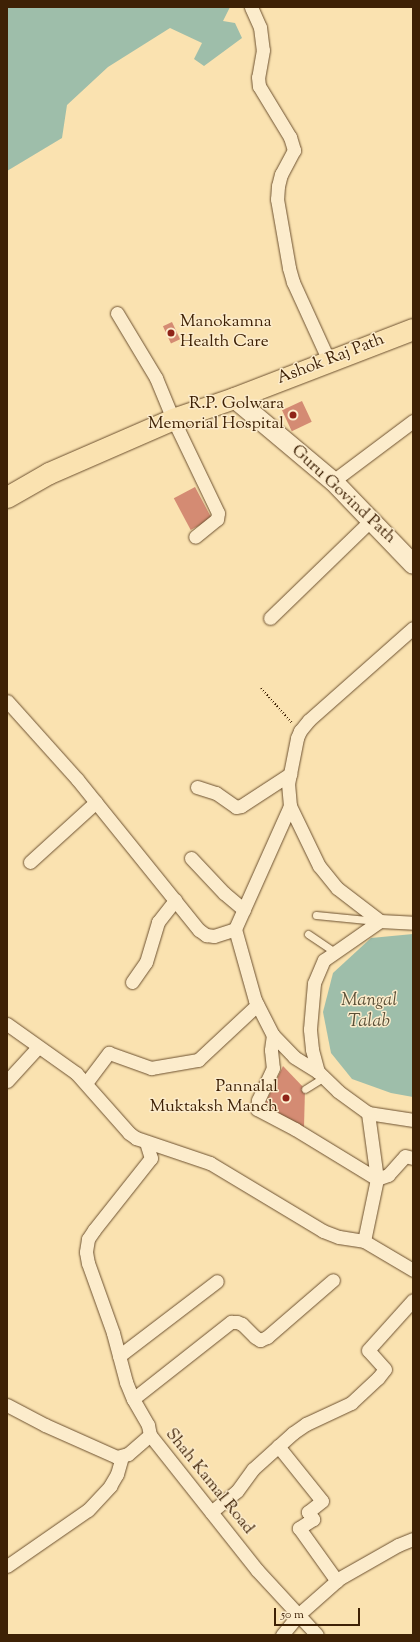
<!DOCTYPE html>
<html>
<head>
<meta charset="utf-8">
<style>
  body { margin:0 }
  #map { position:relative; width:420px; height:1642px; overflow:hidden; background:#fae2b0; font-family:"Sorts Mill Goudy",serif }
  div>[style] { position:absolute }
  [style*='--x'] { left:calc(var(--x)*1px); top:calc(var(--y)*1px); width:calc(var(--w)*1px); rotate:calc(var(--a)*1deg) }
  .water>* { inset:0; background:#9ebeaa }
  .building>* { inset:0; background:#d48b73; transform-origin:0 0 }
  .path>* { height:2px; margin-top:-1px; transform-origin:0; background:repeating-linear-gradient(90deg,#3e2105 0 1px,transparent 0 3px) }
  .roads { filter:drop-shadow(0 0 1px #6d5130) drop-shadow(0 0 1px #6d5130) }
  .lane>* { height:7px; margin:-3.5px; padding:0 3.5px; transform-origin:3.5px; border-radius:3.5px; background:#fceccc }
  .street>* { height:13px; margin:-6.5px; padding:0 6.5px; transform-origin:6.5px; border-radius:6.5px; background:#fceccc }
  .secondary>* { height:19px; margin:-9.5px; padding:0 9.5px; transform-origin:9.5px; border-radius:9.5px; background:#fceccc }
  .primary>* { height:21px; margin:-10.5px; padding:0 10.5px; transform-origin:10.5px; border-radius:10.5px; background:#fae2b0 }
  .dots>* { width:11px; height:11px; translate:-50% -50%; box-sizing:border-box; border:2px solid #fceccc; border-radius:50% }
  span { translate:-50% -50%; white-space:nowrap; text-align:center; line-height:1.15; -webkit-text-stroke:3px #fceccc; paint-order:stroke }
  .poi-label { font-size:17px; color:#3e2105 }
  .left { translate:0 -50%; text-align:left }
  .right { translate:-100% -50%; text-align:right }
  .street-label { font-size:17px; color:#3e2105 }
  .water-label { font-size:18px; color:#5b5037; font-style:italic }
  .frame { position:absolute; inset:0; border:8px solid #3e2105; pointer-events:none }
  .scale { position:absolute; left:274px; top:1608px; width:86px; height:18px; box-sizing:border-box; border:2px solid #3e2105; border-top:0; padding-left:5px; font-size:12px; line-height:14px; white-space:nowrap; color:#3e2105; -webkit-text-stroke:3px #fceccc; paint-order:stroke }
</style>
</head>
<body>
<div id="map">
  <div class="water">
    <div style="clip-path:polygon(9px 7px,230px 7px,223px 21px,235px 23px,242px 38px,204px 66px,194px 59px,202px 43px,170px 28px,108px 67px,67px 105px,62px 138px,7px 171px,7px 8px)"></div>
    <div style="clip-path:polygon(413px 934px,413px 1097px,391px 1093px,352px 1079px,331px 1053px,323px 1012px,333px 973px,371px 938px)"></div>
  </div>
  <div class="building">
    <div style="left:172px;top:322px;width:19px;height:10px;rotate:65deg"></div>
    <div style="left:302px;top:401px;width:23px;height:22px;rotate:65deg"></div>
    <div style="left:195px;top:487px;width:36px;height:24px;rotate:62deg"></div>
    <div style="clip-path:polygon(283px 1066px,305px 1089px,304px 1127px,264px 1106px)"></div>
  </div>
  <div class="path">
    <div style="--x:261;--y:688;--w:47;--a:48.5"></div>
  </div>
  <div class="roads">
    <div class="lane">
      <div style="--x:316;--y:915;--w:61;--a:5.6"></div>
      <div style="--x:308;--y:934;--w:32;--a:34"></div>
      <div style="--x:305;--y:1089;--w:22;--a:-32"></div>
    </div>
    <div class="street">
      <div style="--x:251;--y:7;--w:22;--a:66"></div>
      <div style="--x:260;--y:27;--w:23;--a:83"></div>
      <div style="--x:263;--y:50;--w:27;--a:100"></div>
      <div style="--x:258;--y:77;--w:9;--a:84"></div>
      <div style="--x:259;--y:86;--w:60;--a:58.7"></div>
      <div style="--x:290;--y:137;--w:14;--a:73"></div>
      <div style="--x:294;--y:150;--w:27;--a:118"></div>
      <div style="--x:281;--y:174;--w:12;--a:104"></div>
      <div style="--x:278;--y:186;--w:13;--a:94"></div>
      <div style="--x:277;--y:199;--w:70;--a:80.1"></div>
      <div style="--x:289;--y:268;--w:15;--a:74"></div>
      <div style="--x:293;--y:282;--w:87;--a:65.5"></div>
      <div style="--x:117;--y:313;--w:76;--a:59"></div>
      <div style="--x:156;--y:378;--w:44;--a:67.5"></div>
      <div style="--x:173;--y:419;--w:104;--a:64.4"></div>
      <div style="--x:218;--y:513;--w:6;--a:99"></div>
      <div style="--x:217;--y:519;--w:28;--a:141"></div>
      <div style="--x:333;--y:481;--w:100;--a:-36.9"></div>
      <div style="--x:270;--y:618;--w:141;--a:-44.1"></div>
      <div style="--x:7;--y:701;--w:105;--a:48.1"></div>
      <div style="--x:77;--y:779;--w:194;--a:51.1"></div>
      <div style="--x:199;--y:930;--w:9;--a:36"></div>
      <div style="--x:206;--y:935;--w:8;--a:7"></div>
      <div style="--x:214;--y:936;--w:22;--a:-18"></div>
      <div style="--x:197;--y:787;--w:20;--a:18"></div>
      <div style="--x:216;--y:793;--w:24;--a:35"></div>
      <div style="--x:236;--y:807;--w:5;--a:-11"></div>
      <div style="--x:241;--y:806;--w:59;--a:-33.1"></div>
      <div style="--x:290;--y:806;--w:135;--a:114.1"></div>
      <div style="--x:235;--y:929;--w:74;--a:74.3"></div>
      <div style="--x:255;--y:1000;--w:39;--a:63"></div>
      <div style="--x:273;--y:1035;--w:30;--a:46"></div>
      <div style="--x:294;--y:1057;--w:28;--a:32"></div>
      <div style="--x:191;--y:858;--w:48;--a:46.7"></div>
      <div style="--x:224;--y:893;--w:26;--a:40"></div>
      <div style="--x:30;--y:862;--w:89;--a:-42.3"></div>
      <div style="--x:380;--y:921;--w:54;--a:-142.5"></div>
      <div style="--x:337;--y:888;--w:28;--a:-129"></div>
      <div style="--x:319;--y:866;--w:67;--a:-115.8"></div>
      <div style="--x:290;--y:806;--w:22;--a:-95"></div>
      <div style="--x:288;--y:784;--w:47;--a:-78.9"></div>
      <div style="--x:297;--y:738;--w:8;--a:-67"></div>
      <div style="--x:300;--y:731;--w:14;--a:-51"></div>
      <div style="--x:309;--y:720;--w:139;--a:-41.5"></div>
      <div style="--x:132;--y:982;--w:24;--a:-55"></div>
      <div style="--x:146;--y:962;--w:42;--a:-73.3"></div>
      <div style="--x:158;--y:922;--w:28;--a:-52"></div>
      <div style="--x:7;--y:1024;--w:85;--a:35.4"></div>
      <div style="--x:76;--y:1073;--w:80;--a:48.5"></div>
      <div style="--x:129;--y:1133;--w:9;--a:36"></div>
      <div style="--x:136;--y:1138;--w:78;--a:18.7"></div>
      <div style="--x:210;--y:1163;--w:132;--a:31"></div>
      <div style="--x:323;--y:1231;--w:17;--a:21"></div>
      <div style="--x:339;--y:1237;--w:25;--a:9"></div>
      <div style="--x:364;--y:1241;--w:57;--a:30.6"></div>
      <div style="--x:273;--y:1035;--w:15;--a:98"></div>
      <div style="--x:271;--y:1050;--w:18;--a:84"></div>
      <div style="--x:273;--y:1068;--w:35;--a:115"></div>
      <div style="--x:258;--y:1100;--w:9;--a:96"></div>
      <div style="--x:257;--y:1109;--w:43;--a:27.8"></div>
      <div style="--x:295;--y:1129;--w:96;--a:31.4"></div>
      <div style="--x:7;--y:1081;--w:46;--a:-47.6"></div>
      <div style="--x:86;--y:1083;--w:38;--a:-53"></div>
      <div style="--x:109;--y:1053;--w:45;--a:19.7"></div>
      <div style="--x:151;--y:1068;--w:48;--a:-9.7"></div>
      <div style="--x:198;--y:1060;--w:81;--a:-43"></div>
      <div style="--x:368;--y:1113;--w:46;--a:8.8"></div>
      <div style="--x:146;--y:1142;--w:17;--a:73"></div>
      <div style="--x:151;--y:1158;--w:92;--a:128.4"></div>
      <div style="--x:94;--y:1230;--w:11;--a:124"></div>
      <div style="--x:88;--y:1239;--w:13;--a:99"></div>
      <div style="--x:86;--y:1252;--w:11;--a:80"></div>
      <div style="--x:88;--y:1263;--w:74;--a:70.3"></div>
      <div style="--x:113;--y:1333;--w:51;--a:75.1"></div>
      <div style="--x:126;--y:1382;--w:18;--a:68"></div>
      <div style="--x:133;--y:1399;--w:30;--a:60"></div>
      <div style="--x:148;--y:1425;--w:10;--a:79"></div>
      <div style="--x:377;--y:1179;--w:12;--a:-20"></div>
      <div style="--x:388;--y:1175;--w:25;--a:-48"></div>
      <div style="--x:405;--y:1156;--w:8;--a:14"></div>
      <div style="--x:364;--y:1241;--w:63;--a:-78.2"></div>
      <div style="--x:377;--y:1179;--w:67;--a:-97.8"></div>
      <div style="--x:368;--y:1113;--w:37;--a:-144"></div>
      <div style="--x:338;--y:1091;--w:28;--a:-136"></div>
      <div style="--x:318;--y:1072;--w:24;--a:-105"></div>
      <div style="--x:312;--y:1049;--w:20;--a:-96"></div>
      <div style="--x:310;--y:1029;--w:46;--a:-85"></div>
      <div style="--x:314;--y:983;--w:25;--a:-67"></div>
      <div style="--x:324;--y:960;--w:68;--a:-34.9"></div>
      <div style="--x:380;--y:921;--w:33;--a:3"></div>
      <div style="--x:119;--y:1356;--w:123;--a:-37.4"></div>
      <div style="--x:133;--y:1399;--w:125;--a:-38.2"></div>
      <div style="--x:231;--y:1322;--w:6;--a:0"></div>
      <div style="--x:237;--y:1322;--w:5;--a:22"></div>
      <div style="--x:242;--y:1324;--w:18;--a:45"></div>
      <div style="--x:255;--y:1337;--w:6;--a:31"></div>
      <div style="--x:260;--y:1340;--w:8;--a:-23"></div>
      <div style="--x:267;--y:1337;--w:87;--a:-40.8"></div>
      <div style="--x:7;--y:1405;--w:43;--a:27.8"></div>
      <div style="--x:45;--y:1425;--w:79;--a:24"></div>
      <div style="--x:117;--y:1457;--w:11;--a:-15"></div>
      <div style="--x:128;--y:1454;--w:29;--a:-41"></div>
      <div style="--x:150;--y:1435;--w:172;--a:51.6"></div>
      <div style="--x:257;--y:1570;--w:88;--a:47.3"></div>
      <div style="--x:278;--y:1446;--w:70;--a:51.3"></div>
      <div style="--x:322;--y:1501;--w:18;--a:142"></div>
      <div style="--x:308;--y:1512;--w:9;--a:54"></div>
      <div style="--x:313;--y:1519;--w:17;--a:147"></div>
      <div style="--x:299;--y:1528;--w:65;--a:54.4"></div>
      <div style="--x:211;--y:1512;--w:33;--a:-39"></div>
      <div style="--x:237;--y:1491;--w:27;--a:-54"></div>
      <div style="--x:253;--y:1469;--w:54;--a:-42"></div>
      <div style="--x:293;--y:1433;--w:16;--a:-35"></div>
      <div style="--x:306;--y:1424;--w:50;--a:-25"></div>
      <div style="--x:351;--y:1403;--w:37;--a:-43"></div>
      <div style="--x:378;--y:1378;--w:11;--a:-52"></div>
      <div style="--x:385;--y:1369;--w:25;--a:-132"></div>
      <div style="--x:368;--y:1350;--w:67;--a:-48"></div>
      <div style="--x:7;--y:1566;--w:98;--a:-34.7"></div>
      <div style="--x:88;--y:1510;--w:33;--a:-47"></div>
      <div style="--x:110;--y:1486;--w:14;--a:-60"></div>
      <div style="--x:117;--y:1474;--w:18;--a:-74"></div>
      <div style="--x:282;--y:1635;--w:26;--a:-51"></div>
      <div style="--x:298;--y:1615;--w:56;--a:-41.4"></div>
      <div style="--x:340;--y:1578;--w:67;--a:-29.6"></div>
      <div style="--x:398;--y:1545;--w:16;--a:-22"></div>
    </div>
    <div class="secondary">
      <div style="--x:234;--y:398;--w:129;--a:40"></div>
      <div style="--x:333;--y:481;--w:115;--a:46.1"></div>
    </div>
    <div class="primary">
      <div style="--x:7;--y:497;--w:48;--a:-29.7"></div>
      <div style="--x:49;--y:473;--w:135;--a:-23.5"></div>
      <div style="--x:173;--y:419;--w:65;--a:-19"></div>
      <div style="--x:234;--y:398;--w:192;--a:-21.1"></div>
    </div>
  </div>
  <div class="dots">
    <div style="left:171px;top:333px;background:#8f2418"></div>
    <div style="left:293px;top:415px;background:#8f2418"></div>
    <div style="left:286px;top:1098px;background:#8f2418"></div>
  </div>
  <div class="poi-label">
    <span class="left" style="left:180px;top:333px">Manokamna<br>Health Care</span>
    <span class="right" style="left:284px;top:415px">R.P. Golwara<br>Memorial Hospital</span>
    <span class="right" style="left:278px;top:1098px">Pannalal<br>Muktaksh Manch</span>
  </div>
  <div class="street-label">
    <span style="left:331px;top:360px;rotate:-21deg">Ashok Raj Path</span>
    <span style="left:343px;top:495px;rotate:43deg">Guru Govind Path</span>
    <span style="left:209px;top:1482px;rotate:51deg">Shah Kamal Road</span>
  </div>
  <div class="water-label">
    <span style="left:369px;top:1012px">Mangal<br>Talab</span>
  </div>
  <div class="frame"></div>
  <div class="scale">50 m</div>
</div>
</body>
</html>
